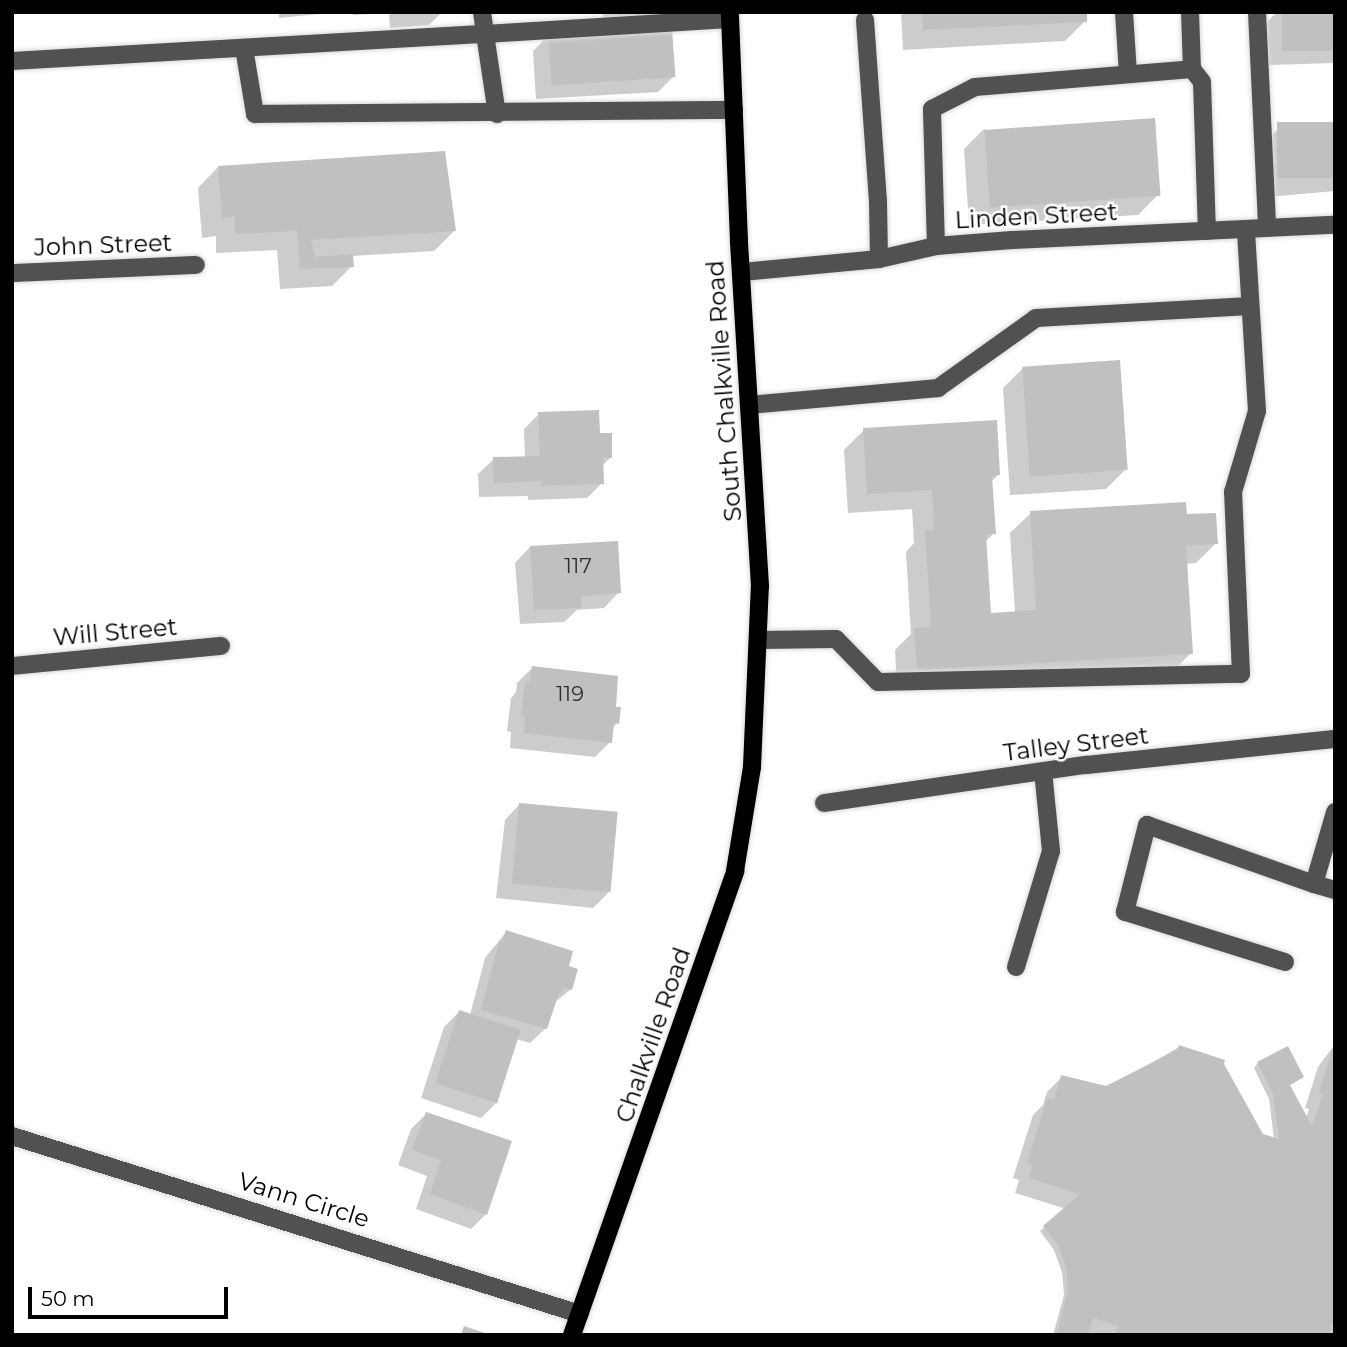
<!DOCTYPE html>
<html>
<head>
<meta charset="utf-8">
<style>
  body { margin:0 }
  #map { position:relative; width:1347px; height:1347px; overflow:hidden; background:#fff; font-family:Montserrat,sans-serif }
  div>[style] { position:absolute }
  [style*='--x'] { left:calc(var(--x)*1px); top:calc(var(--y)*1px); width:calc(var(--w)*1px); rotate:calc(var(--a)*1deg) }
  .shadow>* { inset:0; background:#0003 }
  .building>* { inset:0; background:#c0c0c0; transform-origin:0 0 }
  .roads { filter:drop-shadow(0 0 2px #dbdbdb) drop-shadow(0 0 2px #dbdbdb) }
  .minor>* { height:18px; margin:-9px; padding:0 9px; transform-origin:9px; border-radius:9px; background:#515151 }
  .major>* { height:18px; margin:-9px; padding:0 9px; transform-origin:9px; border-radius:9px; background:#000 }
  span { translate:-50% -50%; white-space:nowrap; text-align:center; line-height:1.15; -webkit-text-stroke:5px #fff; paint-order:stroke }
  .number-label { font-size:21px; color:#303030 }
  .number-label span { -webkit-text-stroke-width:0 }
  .street-label { font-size:24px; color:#000 }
  .frame { position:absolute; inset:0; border:14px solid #000; pointer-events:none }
  .scale { position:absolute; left:28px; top:1287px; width:200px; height:32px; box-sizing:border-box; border:4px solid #000; border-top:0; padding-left:9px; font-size:21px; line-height:24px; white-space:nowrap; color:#000; -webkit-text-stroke:5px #fff; paint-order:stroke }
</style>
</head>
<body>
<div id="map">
  <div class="shadow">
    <div style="clip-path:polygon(279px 12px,340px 12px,279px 18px)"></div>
    <div style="clip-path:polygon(353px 12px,442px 12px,429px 25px,390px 28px,389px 13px,353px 15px)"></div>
    <div style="clip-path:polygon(603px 12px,674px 12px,656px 30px,673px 77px,658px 92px,536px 99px,533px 51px,548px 36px,605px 33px)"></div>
    <div style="clip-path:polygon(901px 12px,1085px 12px,1085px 21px,1065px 41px,903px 50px)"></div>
    <div style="clip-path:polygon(1277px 12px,1335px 12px,1335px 63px,1269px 65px,1267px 22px)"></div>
    <div style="clip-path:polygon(1335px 124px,1335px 191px,1268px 197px,1263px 144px,1278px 129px)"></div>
    <div style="clip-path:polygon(984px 129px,1158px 195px,1138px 215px,969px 225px,964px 149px)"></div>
    <div style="clip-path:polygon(218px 167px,454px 231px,434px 251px,351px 256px,352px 266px,332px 286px,280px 289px,277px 250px,216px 253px,216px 236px,202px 238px,198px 188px)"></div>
    <div style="clip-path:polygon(1023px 368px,1126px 469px,1106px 489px,1010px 495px,1003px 388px)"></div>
    <div style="clip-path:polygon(539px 414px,598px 435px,611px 457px,601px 467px,602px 483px,587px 498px,528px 500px,528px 496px,479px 497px,478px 474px,494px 459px,525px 458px,524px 429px)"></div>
    <div style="clip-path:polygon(864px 430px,998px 475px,991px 482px,994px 533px,985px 542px,989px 615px,1015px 613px,1010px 533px,1031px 513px,1185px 516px,1216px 543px,1196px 563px,1185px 564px,1191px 653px,1171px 673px,897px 689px,895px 650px,911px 634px,906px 552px,914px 543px,912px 509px,848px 513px,844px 450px)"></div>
    <div style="clip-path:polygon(530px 547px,619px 592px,604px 608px,577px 610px,564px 622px,520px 624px,515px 563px)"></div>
    <div style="clip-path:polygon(532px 668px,615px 708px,617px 723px,612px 728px,610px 742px,595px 757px,510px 748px,511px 732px,507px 731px,511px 698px,516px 692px,517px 683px)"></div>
    <div style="clip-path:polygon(520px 804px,608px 893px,593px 908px,496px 898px,505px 820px)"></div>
    <div style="clip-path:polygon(506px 932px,571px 989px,553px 1004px,546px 1028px,530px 1043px,516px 1039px,496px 1103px,481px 1118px,421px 1098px,444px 1027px,459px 1012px,470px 1015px,485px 958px)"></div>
    <div style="clip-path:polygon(1335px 1044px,1335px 1335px,1053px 1335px,1064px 1295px,1062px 1272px,1054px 1250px,1040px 1231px,1066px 1209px,1015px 1193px,1019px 1180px,1013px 1178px,1033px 1115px,1043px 1105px,1047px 1092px,1062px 1077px,1105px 1090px,1179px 1047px,1222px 1064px,1260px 1134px,1274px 1139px,1269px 1099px,1254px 1068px,1258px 1063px,1301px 1077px,1289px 1086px,1306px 1118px,1309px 1109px,1305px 1108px,1318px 1067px)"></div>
    <div style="clip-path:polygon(426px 1114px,486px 1214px,471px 1229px,416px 1209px,427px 1176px,398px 1165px,411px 1129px)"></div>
  </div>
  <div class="building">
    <div style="clip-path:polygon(619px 12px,646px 12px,646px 14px,619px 16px)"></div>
    <div style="clip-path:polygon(922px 12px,1087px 12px,1087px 22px,923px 30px)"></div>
    <div style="left:1282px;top:12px;width:53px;height:39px"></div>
    <div style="left:672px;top:28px;width:49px;height:124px;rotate:86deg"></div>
    <div style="left:1155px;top:118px;width:78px;height:171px;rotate:86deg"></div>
    <div style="left:1335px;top:122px;width:56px;height:58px;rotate:90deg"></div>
    <div style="clip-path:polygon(445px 151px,456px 231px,311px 240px,315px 257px,353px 254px,354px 267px,300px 269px,297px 231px,235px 234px,235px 216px,222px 218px,218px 166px)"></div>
    <div style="left:1120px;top:360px;width:110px;height:98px;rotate:86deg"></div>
    <div style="clip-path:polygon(599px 410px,600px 433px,612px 433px,612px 458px,603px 458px,604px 484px,542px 486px,542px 481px,494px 483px,493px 457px,540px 456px,538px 412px)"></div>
    <div style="clip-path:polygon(997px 420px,1000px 475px,992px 476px,996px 534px,986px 534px,991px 613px,1036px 610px,1030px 511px,1186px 502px,1187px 514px,1216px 513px,1218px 544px,1186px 546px,1193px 654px,917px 670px,914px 628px,931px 627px,925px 530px,934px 530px,932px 490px,867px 494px,863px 428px)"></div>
    <div style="clip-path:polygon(618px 541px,621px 593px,581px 596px,581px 608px,534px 610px,530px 546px)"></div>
    <div style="clip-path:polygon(532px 666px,618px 676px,616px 707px,621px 707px,619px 724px,614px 723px,612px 743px,524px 733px,525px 717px,521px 717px,525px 681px,530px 681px)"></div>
    <div style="left:519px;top:803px;width:99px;height:81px;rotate:5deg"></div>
    <div style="clip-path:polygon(506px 930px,573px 951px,569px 966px,578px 969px,572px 990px,563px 988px,562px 993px,559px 993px,547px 1029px,481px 1010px,499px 941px,502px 942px)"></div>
    <div style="left:459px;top:1010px;width:65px;height:77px;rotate:18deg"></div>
    <div style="clip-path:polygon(1179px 1045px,1225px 1060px,1224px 1064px,1263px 1134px,1279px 1139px,1273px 1094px,1257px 1062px,1288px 1046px,1304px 1077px,1290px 1085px,1312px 1126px,1323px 1094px,1319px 1093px,1332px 1050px,1335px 1051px,1335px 1325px,1331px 1324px,1328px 1335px,1115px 1335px,1118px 1326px,1093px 1318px,1088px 1335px,1057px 1335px,1068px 1290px,1066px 1267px,1058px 1245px,1043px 1226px,1080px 1194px,1029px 1178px,1033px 1164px,1027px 1163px,1047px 1098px,1054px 1100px,1061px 1075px,1106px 1086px,1177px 1050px)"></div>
    <div style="clip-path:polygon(426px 1112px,512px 1141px,487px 1215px,430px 1194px,441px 1160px,412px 1150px)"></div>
    <div style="clip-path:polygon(464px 1326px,488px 1334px,488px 1335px,461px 1335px)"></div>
  </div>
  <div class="roads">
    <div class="minor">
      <div style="--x:482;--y:12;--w:22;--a:82"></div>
      <div style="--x:485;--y:34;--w:245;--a:-3.5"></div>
      <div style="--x:1124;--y:12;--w:62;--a:86.3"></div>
      <div style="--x:1190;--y:12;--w:57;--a:88"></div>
      <div style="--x:1192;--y:69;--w:16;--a:52"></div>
      <div style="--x:1202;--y:82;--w:149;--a:88.1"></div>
      <div style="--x:1257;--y:12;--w:216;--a:87.3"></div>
      <div style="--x:865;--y:20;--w:181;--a:85.9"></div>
      <div style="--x:878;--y:201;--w:58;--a:89"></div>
      <div style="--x:244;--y:48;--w:67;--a:80.5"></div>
      <div style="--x:255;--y:114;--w:479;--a:-0.5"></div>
      <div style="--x:12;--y:61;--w:474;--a:-3.3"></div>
      <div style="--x:485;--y:34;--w:81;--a:81.5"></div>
      <div style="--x:936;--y:246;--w:137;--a:-91.7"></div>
      <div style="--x:932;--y:109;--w:48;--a:-27.1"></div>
      <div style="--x:975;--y:87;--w:218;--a:-4.7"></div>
      <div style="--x:742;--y:272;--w:138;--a:-5.4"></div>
      <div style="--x:879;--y:259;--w:58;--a:-12.8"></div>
      <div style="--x:936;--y:246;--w:76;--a:-4.5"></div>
      <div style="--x:1012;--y:240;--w:323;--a:-2.7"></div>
      <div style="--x:12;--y:273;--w:184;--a:-2.5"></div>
      <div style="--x:749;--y:405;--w:190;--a:-5.1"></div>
      <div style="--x:938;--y:388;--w:120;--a:-35.5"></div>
      <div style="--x:1036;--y:318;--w:214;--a:-3.2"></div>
      <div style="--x:760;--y:640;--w:76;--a:-0.8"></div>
      <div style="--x:836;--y:639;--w:60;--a:45.7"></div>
      <div style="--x:878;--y:682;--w:363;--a:-1.3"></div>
      <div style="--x:1241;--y:674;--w:182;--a:-92.5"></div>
      <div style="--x:1233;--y:492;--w:84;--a:-73.5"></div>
      <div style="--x:1257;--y:411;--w:182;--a:-93.5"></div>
      <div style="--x:12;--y:666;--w:210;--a:-5.5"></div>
      <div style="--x:824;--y:803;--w:265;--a:-8.3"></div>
      <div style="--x:1086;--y:765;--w:250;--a:-6"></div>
      <div style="--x:1314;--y:884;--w:22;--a:16"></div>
      <div style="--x:1285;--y:962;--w:168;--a:-162.6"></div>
      <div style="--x:1125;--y:912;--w:90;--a:-75.8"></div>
      <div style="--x:1147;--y:825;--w:177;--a:19.5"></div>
      <div style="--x:1314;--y:884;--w:75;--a:-73.7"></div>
      <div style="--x:1016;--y:967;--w:121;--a:-73.2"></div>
      <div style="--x:1051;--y:851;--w:80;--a:-95.7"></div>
      <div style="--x:12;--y:1136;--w:595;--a:17.4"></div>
    </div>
    <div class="major">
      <div style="--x:572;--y:1335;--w:492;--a:-70.6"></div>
      <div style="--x:735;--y:871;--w:105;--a:-80.7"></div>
      <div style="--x:752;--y:767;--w:181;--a:-87.5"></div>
      <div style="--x:760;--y:586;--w:346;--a:-93.5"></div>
      <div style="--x:739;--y:241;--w:229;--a:-92.3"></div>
    </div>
  </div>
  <div class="number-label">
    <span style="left:578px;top:566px">117</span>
    <span style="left:570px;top:694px">119</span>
  </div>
  <div class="street-label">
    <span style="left:1036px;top:216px;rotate:-3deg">Linden Street</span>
    <span style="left:103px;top:245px;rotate:-2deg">John Street</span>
    <span style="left:724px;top:391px;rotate:-94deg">South Chalkville Road</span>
    <span style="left:115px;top:632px;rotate:-5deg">Will Street</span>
    <span style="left:1076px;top:744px;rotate:-7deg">Talley Street</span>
    <span style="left:653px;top:1035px;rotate:-71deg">Chalkville Road</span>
    <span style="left:304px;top:1200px;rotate:17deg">Vann Circle</span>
  </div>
  <div class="frame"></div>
  <div class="scale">50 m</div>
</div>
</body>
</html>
